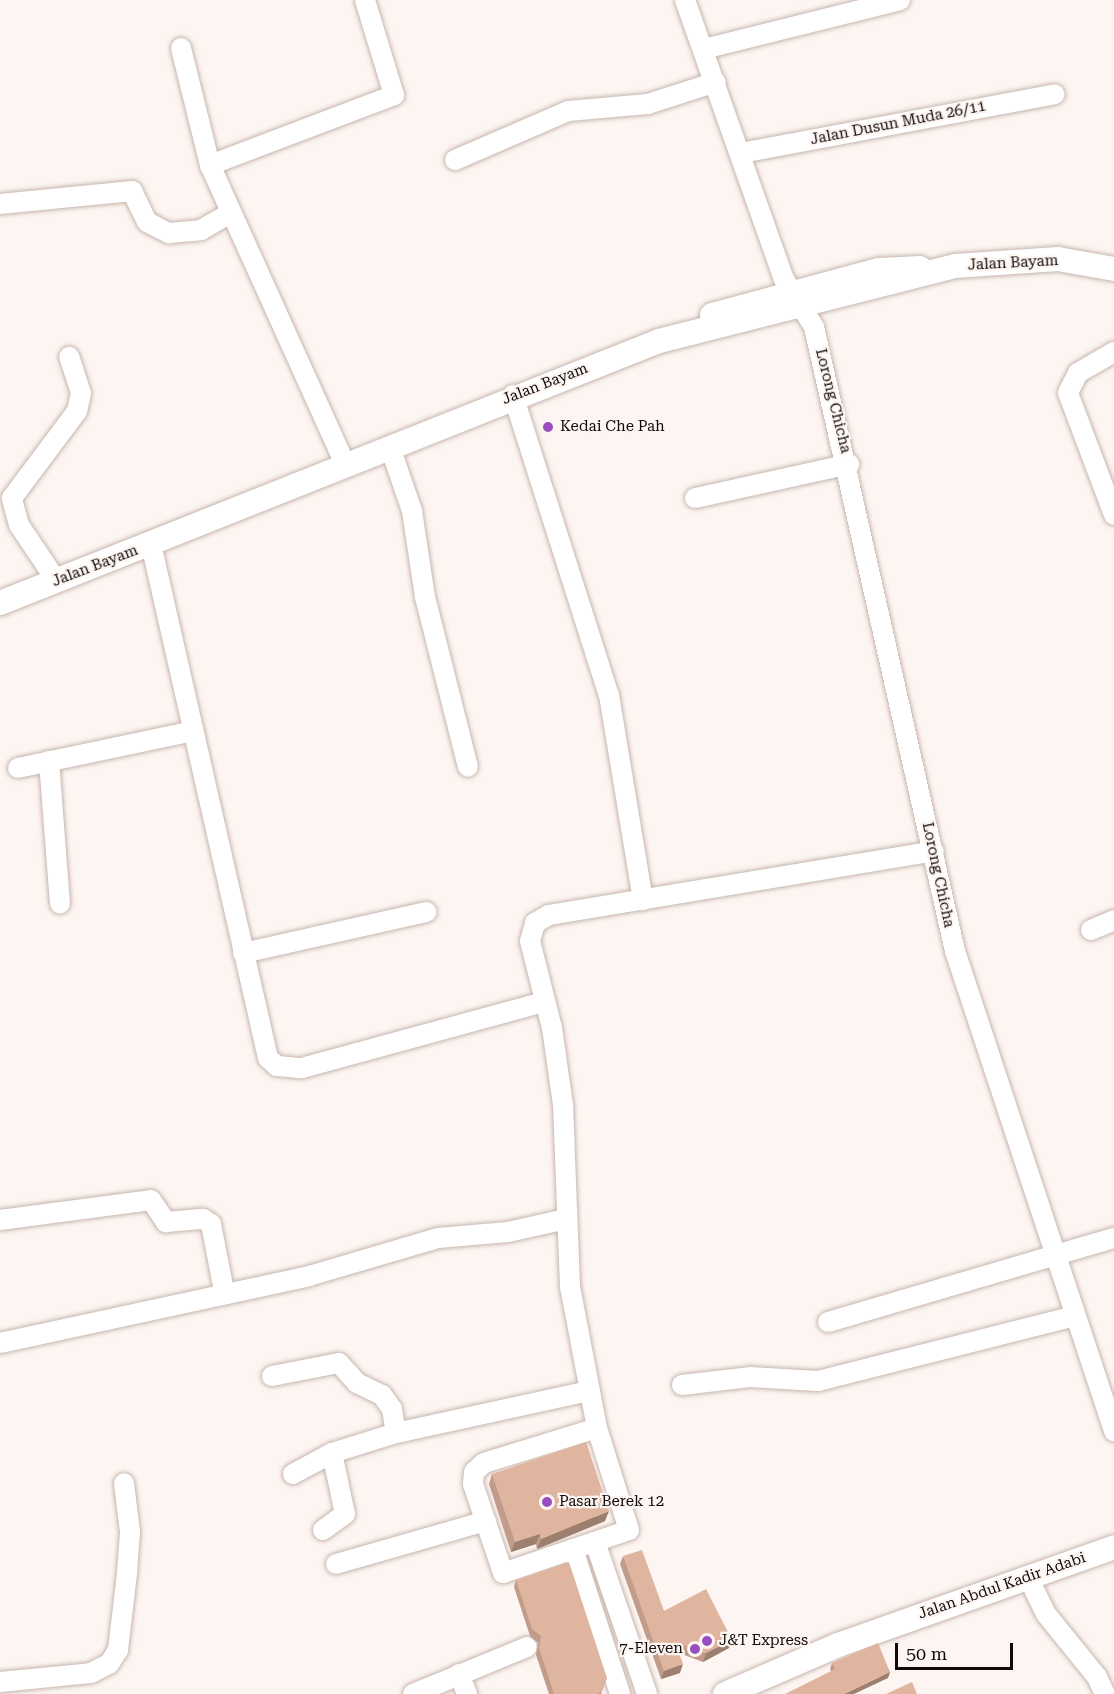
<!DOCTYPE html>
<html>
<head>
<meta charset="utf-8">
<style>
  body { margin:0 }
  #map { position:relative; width:1114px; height:1694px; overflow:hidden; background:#fdf5f2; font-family:"Roboto Serif",serif }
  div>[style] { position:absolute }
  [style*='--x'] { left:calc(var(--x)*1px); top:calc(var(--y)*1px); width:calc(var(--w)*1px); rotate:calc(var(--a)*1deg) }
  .roads { filter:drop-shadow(0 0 2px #c7b6ad) drop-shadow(0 0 2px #c7b6ad) }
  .minor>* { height:20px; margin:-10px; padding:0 10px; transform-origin:10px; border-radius:10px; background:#fff }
  .major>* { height:24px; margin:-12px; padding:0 12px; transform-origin:12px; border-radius:12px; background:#fff }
  .wall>* { inset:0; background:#c19c8a }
  .shaded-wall>* { inset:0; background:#9d7f70 }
  .building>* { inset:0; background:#e0b5a0 }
  .dots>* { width:16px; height:16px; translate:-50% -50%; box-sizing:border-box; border:3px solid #fdf5f2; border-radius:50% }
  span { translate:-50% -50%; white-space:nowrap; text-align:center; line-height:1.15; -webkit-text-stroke:4.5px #fdf5f2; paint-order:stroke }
  .street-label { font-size:15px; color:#110b08 }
  .poi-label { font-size:15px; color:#110b08 }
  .left { translate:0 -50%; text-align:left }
  .right { translate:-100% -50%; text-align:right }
  .scale { position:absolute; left:895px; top:1643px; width:118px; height:27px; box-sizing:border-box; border:3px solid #110b08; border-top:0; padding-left:8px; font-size:18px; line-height:21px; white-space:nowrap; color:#110b08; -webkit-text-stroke:4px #fdf5f2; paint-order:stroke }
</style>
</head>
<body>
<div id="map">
  <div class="roads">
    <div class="minor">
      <div style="--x:685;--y:0;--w:296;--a:70.5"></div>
      <div style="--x:784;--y:279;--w:57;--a:58"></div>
      <div style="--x:814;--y:327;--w:640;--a:77.27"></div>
      <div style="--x:955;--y:951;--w:506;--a:71.67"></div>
      <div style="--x:181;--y:48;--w:121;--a:76.1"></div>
      <div style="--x:210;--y:165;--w:330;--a:65.7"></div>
      <div style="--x:704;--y:49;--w:202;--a:-14"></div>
      <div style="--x:741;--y:153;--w:319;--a:-10.6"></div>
      <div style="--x:455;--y:160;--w:123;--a:-23.4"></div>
      <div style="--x:568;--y:111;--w:80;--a:-5"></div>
      <div style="--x:648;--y:104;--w:71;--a:-17.9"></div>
      <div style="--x:210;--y:165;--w:197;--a:-20.8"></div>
      <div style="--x:394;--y:95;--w:99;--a:-107"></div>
      <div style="--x:0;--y:204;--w:133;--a:-5.6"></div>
      <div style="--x:132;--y:191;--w:34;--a:64"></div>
      <div style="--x:147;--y:222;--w:25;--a:27"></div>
      <div style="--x:169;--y:233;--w:32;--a:-5"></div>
      <div style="--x:201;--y:230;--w:34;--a:-30"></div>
      <div style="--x:1114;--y:352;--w:42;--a:149.7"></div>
      <div style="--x:1078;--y:373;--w:22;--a:117"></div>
      <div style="--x:1068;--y:393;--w:130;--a:69.3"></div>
      <div style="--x:513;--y:395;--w:315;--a:72.3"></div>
      <div style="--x:609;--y:695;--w:208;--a:80.6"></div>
      <div style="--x:390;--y:447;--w:68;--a:71"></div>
      <div style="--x:412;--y:511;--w:87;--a:81.4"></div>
      <div style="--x:425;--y:597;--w:175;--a:75.8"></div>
      <div style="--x:695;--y:498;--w:158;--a:-12.4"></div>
      <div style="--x:151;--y:544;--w:527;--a:77.18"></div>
      <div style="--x:268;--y:1058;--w:12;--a:42"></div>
      <div style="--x:277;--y:1066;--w:25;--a:5"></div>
      <div style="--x:302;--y:1068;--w:250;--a:-15.3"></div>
      <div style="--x:56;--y:580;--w:66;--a:-123.9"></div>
      <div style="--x:19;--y:525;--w:28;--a:-105"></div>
      <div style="--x:12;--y:498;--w:109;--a:-53.2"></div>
      <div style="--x:77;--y:411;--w:18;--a:-77"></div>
      <div style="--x:81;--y:393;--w:38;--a:-108"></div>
      <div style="--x:49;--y:761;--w:143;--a:85.6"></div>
      <div style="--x:18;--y:768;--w:179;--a:-11.9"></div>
      <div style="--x:1091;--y:930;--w:25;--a:-23"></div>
      <div style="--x:243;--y:953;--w:188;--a:-12.6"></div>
      <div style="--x:0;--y:1220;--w:152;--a:-7.5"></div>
      <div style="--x:151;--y:1200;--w:27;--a:56"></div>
      <div style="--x:166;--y:1222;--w:37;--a:-5"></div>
      <div style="--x:203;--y:1219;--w:9;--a:32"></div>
      <div style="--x:211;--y:1224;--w:68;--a:79"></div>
      <div style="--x:828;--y:1322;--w:298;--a:-16.4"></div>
      <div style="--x:0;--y:1343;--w:316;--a:-12.2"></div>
      <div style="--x:309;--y:1276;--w:134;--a:-16.4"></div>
      <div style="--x:438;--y:1238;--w:70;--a:-4.9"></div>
      <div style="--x:508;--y:1232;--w:59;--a:-12.6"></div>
      <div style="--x:272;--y:1376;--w:68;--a:-11"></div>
      <div style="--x:339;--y:1363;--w:27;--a:48"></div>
      <div style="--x:357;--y:1383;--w:28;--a:26"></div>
      <div style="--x:382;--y:1395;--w:17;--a:54"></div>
      <div style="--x:392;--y:1409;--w:24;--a:81"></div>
      <div style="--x:682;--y:1385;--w:68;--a:-6.7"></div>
      <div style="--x:750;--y:1377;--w:68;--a:3.4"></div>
      <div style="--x:818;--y:1381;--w:264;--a:-14.2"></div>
      <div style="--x:597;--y:1428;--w:118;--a:162.8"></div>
      <div style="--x:484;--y:1463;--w:13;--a:138"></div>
      <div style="--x:474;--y:1472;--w:12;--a:95"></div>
      <div style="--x:473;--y:1484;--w:94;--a:71.4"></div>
      <div style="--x:503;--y:1573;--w:133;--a:-18.8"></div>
      <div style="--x:629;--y:1530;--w:107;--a:-107.4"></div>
      <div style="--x:597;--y:1428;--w:145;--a:-100.8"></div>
      <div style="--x:570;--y:1286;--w:181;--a:-92.2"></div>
      <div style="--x:563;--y:1105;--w:78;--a:-98.1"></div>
      <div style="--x:552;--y:1028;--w:90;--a:-104.2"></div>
      <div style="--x:530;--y:941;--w:19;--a:-74"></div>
      <div style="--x:535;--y:923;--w:16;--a:-30"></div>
      <div style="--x:549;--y:915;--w:390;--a:-9.4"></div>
      <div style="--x:293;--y:1474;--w:44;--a:-28.3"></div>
      <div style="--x:323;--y:1530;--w:27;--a:-36"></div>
      <div style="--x:345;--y:1514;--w:62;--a:-102"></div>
      <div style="--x:332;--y:1453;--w:67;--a:-17.4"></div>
      <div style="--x:396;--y:1433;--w:198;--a:-12.3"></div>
      <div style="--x:595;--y:1542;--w:161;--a:71.1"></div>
      <div style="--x:573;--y:1549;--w:152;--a:72"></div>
      <div style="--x:336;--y:1564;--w:156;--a:-16"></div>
      <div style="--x:1028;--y:1577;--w:41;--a:64.1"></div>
      <div style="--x:1046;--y:1614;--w:81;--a:51"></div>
      <div style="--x:1097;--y:1677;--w:19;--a:65"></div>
      <div style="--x:459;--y:1674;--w:22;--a:68"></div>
      <div style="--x:0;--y:1682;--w:91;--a:-5.6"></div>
      <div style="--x:91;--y:1673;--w:20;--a:-27"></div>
      <div style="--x:109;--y:1664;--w:17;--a:-57"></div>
      <div style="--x:118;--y:1650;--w:78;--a:-83.3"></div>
      <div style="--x:127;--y:1573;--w:41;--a:-85.8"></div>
      <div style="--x:130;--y:1532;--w:49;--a:-97"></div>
      <div style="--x:413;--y:1694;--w:123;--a:-22.4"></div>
    </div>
    <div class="major">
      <div style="--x:712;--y:315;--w:173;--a:-15.1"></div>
      <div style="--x:879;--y:270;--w:41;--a:-2.8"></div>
      <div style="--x:0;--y:603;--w:709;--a:-21.68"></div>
      <div style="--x:659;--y:341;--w:305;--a:-14.2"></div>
      <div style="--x:955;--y:266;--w:103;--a:-3.9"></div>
      <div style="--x:1058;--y:259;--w:57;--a:10.1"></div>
      <div style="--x:725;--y:1694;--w:123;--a:-23.4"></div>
      <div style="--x:838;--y:1645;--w:293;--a:-19.5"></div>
    </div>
  </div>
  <div class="wall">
    <div style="clip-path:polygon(492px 1474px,605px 1521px,537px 1549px,536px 1544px,511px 1552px,489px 1484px)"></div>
    <div style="clip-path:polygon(623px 1556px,664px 1611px,732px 1640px,729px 1648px,703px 1662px,679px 1653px,680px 1673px,661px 1679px,620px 1564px)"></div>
    <div style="clip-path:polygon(516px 1580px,607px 1678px,601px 1694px,549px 1694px,536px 1655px,538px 1643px,530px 1636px,514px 1587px)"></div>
    <div style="clip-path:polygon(832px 1663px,890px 1672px,888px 1678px,831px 1671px,830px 1669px)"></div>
  </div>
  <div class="shaded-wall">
    <div style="clip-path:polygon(609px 1511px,605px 1521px,537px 1549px,541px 1539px)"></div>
    <div style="clip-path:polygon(540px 1534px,536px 1544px,511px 1552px,515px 1542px)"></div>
    <div style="clip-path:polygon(732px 1640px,729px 1648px,703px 1662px,706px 1653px)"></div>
    <div style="clip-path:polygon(683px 1664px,680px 1673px,661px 1679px,664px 1671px)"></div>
    <div style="clip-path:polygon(890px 1672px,888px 1678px,854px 1694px,844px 1694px)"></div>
  </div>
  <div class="building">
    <div style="clip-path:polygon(586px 1442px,609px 1511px,541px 1539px,540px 1534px,515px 1542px,492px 1474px)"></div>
    <div style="clip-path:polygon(642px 1550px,664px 1611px,706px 1589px,732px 1640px,706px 1653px,675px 1642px,683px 1664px,664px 1671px,623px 1556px)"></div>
    <div style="clip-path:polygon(569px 1562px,607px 1678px,601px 1692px,597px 1694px,554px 1694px,539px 1648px,541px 1636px,532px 1629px,516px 1580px)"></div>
    <div style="clip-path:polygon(878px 1643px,890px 1672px,844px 1694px,785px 1694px,835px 1669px,832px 1663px)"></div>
    <div style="clip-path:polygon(912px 1682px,917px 1694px,886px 1694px)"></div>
  </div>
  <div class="dots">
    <div style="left:548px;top:427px;background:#984ec1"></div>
    <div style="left:547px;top:1502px;background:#984ec1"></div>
    <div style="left:707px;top:1641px;background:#984ec1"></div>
    <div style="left:695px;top:1649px;background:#984ec1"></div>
  </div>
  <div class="street-label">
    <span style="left:898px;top:123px;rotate:-11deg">Jalan Dusun Muda 26/11</span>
    <span style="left:1013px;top:263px;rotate:-3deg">Jalan Bayam</span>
    <span style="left:545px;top:384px;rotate:-21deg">Jalan Bayam</span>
    <span style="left:833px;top:401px;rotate:76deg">Lorong Chicha</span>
    <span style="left:95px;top:566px;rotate:-21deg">Jalan Bayam</span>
    <span style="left:938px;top:875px;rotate:78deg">Lorong Chicha</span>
    <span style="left:1002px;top:1586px;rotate:-19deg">Jalan Abdul Kadir Adabi</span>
  </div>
  <div class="poi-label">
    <span class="left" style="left:560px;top:427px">Kedai Che Pah</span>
    <span class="left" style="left:559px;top:1502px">Pasar Berek 12</span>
    <span class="left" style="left:719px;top:1641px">J&amp;T Express</span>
    <span class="right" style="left:683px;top:1649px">7-Eleven</span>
  </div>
  <div class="scale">50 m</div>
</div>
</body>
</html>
